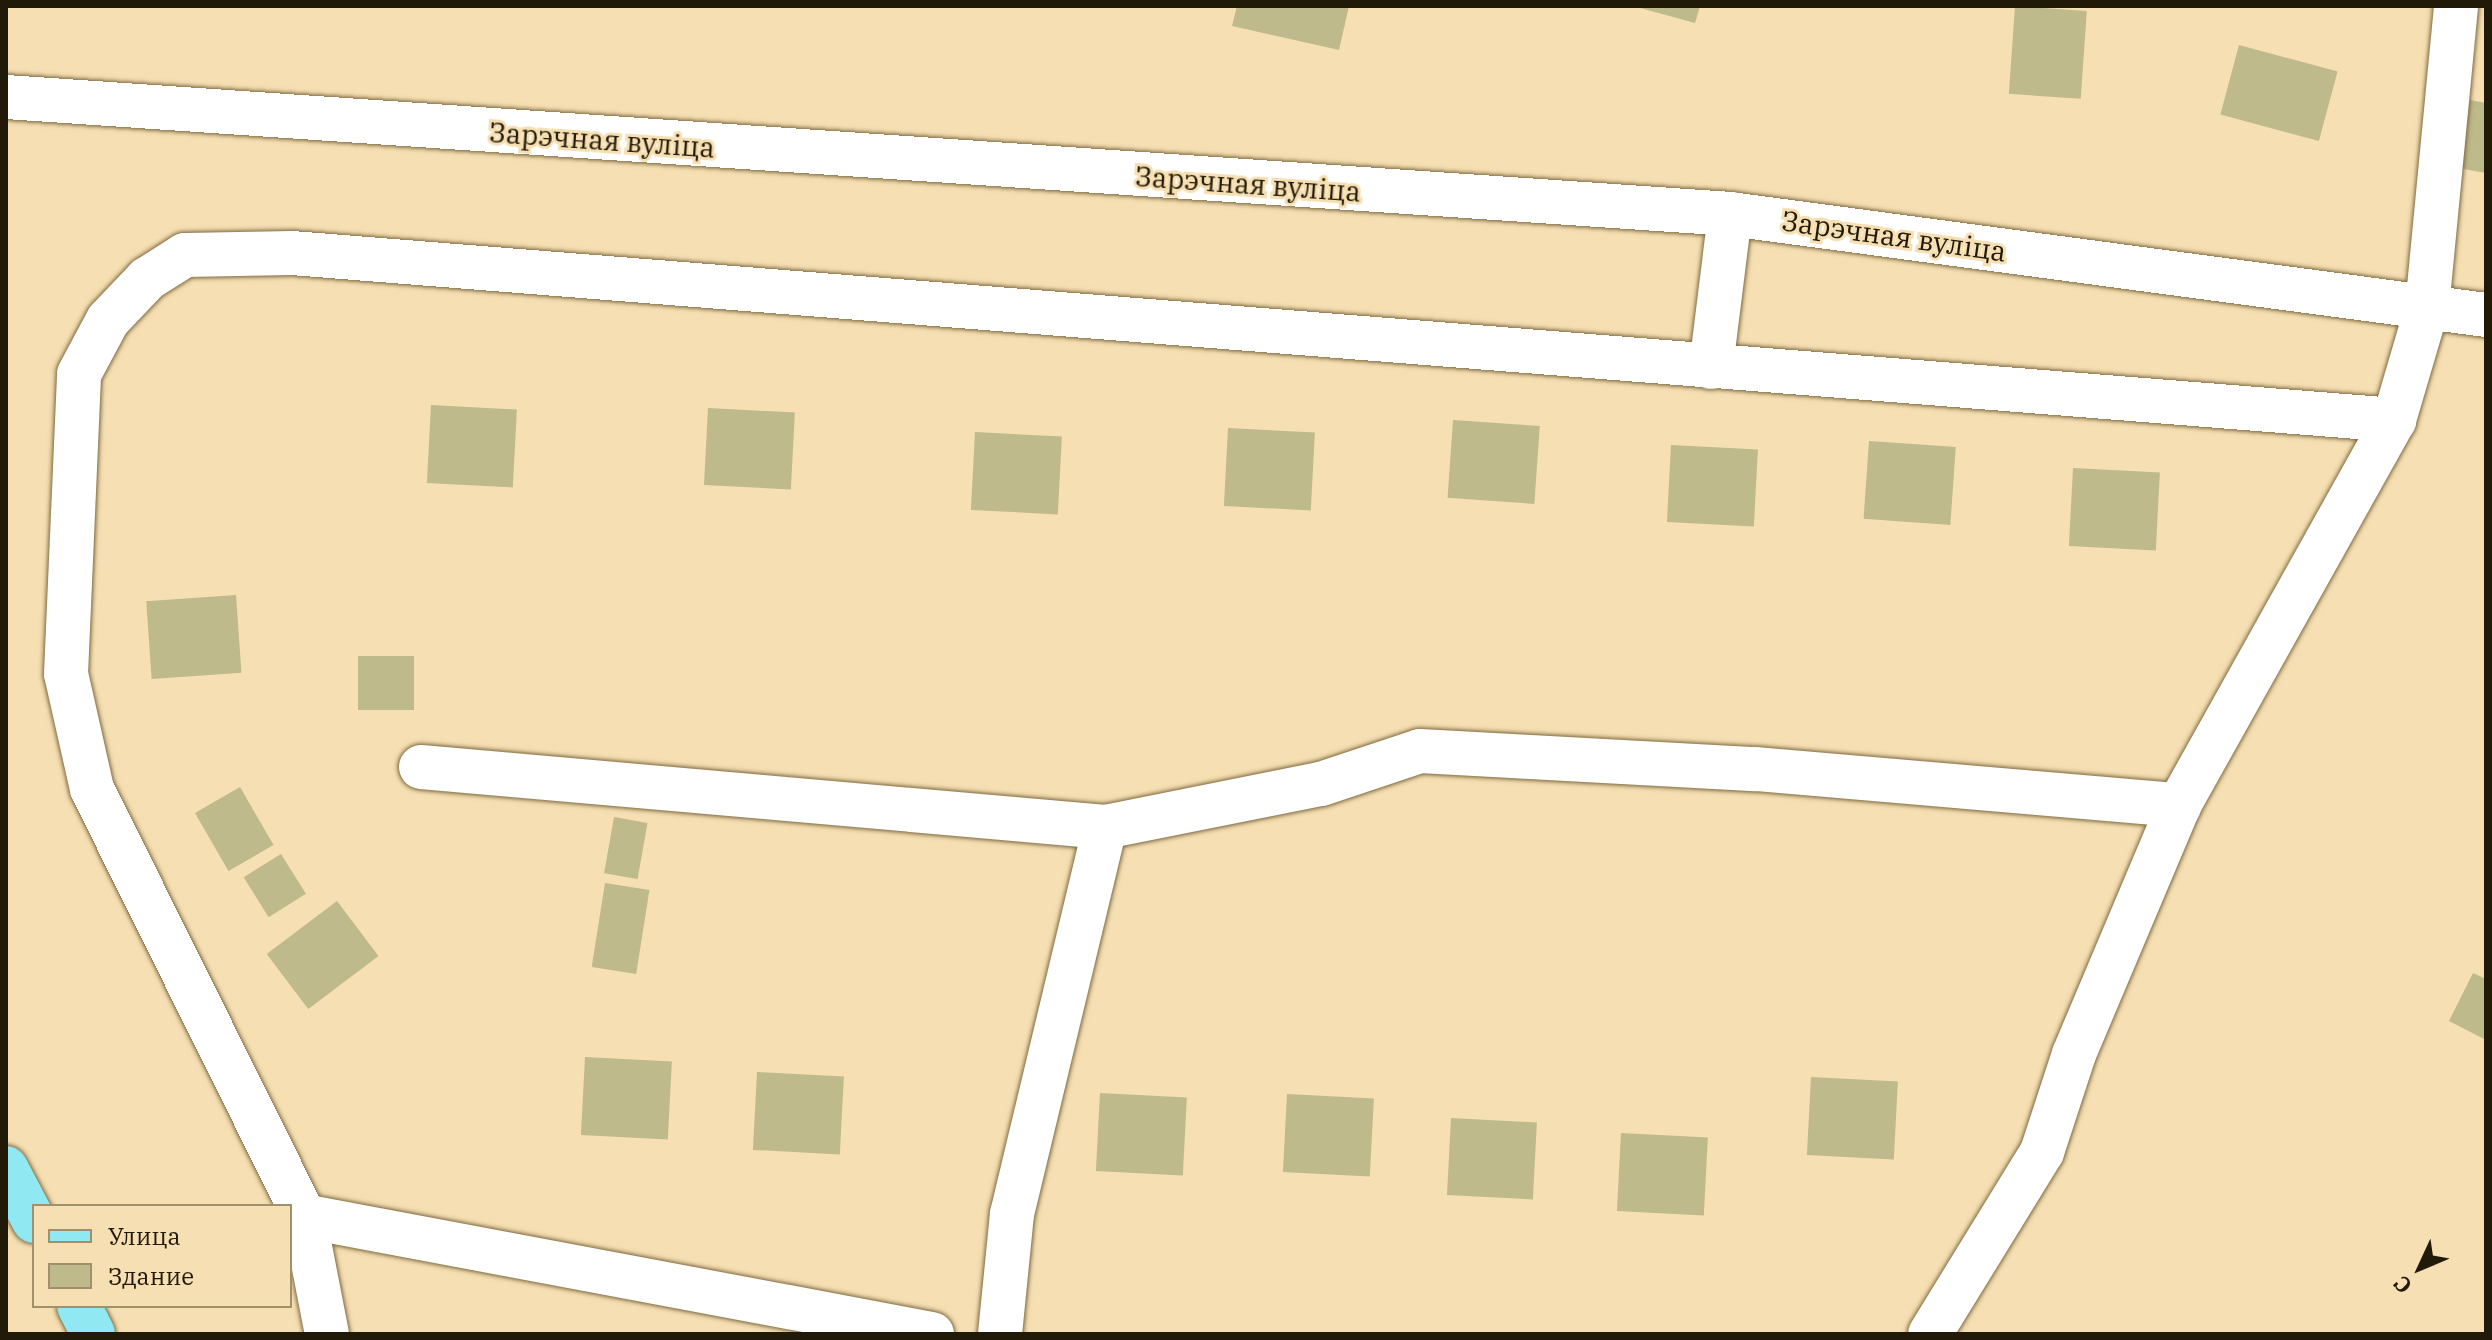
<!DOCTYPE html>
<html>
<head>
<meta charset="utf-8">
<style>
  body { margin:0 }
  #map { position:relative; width:2492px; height:1340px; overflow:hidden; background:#f6dfb2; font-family:"IBM Plex Serif",serif }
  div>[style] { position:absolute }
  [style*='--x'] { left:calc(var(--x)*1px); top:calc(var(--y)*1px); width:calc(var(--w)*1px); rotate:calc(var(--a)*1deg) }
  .building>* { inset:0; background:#beba8b; transform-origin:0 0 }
  .roads { filter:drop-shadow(0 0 2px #7f6a41) drop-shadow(0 0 2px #7f6a41) }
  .minor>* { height:44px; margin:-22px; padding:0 22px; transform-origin:22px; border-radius:22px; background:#fff }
  .major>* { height:44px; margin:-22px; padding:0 22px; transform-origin:22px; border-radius:22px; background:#90e9f2 }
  span { translate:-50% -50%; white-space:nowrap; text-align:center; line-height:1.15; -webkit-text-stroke:6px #f6dfb2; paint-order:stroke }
  .street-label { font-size:28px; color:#221a08 }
  .frame { position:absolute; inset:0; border:8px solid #221a08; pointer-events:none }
  .legend { position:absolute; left:32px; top:1204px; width:260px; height:104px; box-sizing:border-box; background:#f6dfb2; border:2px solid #a1906e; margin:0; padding:10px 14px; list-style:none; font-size:24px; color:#221a08 }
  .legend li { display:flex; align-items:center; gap:16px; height:40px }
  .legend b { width:40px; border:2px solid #a1906e }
  .north { position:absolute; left:2380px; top:1228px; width:80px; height:80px; -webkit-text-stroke:6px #f6dfb2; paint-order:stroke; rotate:226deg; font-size:22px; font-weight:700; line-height:32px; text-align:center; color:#221a08 }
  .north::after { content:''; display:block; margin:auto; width:28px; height:36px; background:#221a08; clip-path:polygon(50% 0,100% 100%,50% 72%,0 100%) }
</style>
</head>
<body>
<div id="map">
  <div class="building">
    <div style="clip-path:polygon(1237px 6px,1349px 6px,1339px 50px,1232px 26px)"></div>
    <div style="clip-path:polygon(1633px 6px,1700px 6px,1695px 23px)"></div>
    <div style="left:2015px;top:6px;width:72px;height:88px;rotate:4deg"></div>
    <div style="left:2239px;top:45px;width:102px;height:72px;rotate:15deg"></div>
    <div style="clip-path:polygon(2470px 100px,2486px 103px,2486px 173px,2458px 168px)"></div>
    <div style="left:431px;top:405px;width:86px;height:78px;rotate:3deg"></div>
    <div style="left:708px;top:408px;width:87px;height:77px;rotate:3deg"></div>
    <div style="left:1453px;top:420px;width:87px;height:78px;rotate:4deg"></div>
    <div style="left:1228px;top:428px;width:87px;height:78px;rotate:3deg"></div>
    <div style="left:975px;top:432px;width:87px;height:78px;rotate:3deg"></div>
    <div style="left:1869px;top:441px;width:87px;height:78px;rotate:4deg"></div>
    <div style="left:1671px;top:445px;width:87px;height:77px;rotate:3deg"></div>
    <div style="left:2073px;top:468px;width:87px;height:78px;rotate:3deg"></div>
    <div style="left:236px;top:595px;width:78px;height:90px;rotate:86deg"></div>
    <div style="left:414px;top:656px;width:54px;height:56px;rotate:90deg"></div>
    <div style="left:240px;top:787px;width:67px;height:52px;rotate:60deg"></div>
    <div style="left:614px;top:817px;width:34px;height:57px;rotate:10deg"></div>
    <div style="left:281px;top:854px;width:47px;height:44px;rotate:58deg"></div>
    <div style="left:605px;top:883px;width:45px;height:85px;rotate:9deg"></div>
    <div style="left:337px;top:901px;width:69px;height:88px;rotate:53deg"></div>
    <div style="clip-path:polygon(2473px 973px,2486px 979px,2486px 1040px,2449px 1021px)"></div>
    <div style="left:585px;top:1057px;width:87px;height:78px;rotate:3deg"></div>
    <div style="left:757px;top:1072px;width:87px;height:78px;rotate:3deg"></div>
    <div style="left:1811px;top:1077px;width:87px;height:78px;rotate:3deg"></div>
    <div style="left:1100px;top:1093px;width:87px;height:78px;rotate:3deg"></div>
    <div style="left:1287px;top:1094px;width:87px;height:78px;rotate:3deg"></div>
    <div style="left:1451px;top:1118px;width:86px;height:77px;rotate:3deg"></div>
    <div style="left:1621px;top:1133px;width:87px;height:78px;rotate:3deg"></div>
  </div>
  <div class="roads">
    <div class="minor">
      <div style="--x:6;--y:97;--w:1728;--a:3.88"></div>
      <div style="--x:1730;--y:214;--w:763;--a:7.61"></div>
      <div style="--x:1711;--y:367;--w:154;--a:-82.9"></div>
      <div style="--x:421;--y:767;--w:687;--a:5.01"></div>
      <div style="--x:1105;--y:827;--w:220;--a:-11.3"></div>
      <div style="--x:1321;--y:784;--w:104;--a:-18.4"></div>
      <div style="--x:1420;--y:751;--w:336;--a:3.1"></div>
      <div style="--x:1756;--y:769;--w:425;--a:4.9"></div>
      <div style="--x:304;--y:1216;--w:120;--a:79"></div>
      <div style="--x:932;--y:1334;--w:639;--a:-169.36"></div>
      <div style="--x:304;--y:1216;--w:477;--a:-116.4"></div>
      <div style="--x:92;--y:789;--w:118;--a:-102.7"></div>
      <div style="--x:66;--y:674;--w:300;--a:-87.5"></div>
      <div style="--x:79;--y:374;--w:61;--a:-61.8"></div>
      <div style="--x:108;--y:320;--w:57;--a:-46.4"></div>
      <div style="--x:147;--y:279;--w:45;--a:-32.3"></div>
      <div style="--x:185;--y:255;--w:107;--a:-1.1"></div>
      <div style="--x:292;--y:253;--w:2109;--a:4.54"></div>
      <div style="--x:1000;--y:1334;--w:121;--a:-84.3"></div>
      <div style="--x:1012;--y:1214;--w:398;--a:-76.5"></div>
      <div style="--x:1930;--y:1334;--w:214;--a:-58.4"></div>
      <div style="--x:2042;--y:1152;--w:103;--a:-71.9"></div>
      <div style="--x:2074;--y:1054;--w:270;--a:-67.1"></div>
      <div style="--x:2179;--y:805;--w:441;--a:-60.8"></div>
      <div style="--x:2394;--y:420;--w:117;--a:-73.6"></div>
      <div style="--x:2427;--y:308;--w:303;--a:-84.5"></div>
    </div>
    <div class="major">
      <div style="--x:6;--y:1168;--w:60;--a:62.2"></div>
      <div style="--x:79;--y:1306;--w:31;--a:63"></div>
    </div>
  </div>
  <div class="street-label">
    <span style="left:602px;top:140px;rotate:4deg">Зарэчная вуліца</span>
    <span style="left:1248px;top:184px;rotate:4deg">Зарэчная вуліца</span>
    <span style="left:1894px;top:236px;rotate:8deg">Зарэчная вуліца</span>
  </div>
  <div class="frame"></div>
  <ul class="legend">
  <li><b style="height:10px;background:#90e9f2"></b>Улица</li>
  <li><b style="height:22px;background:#beba8b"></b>Здание</li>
  </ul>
  <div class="north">С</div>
</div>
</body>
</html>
